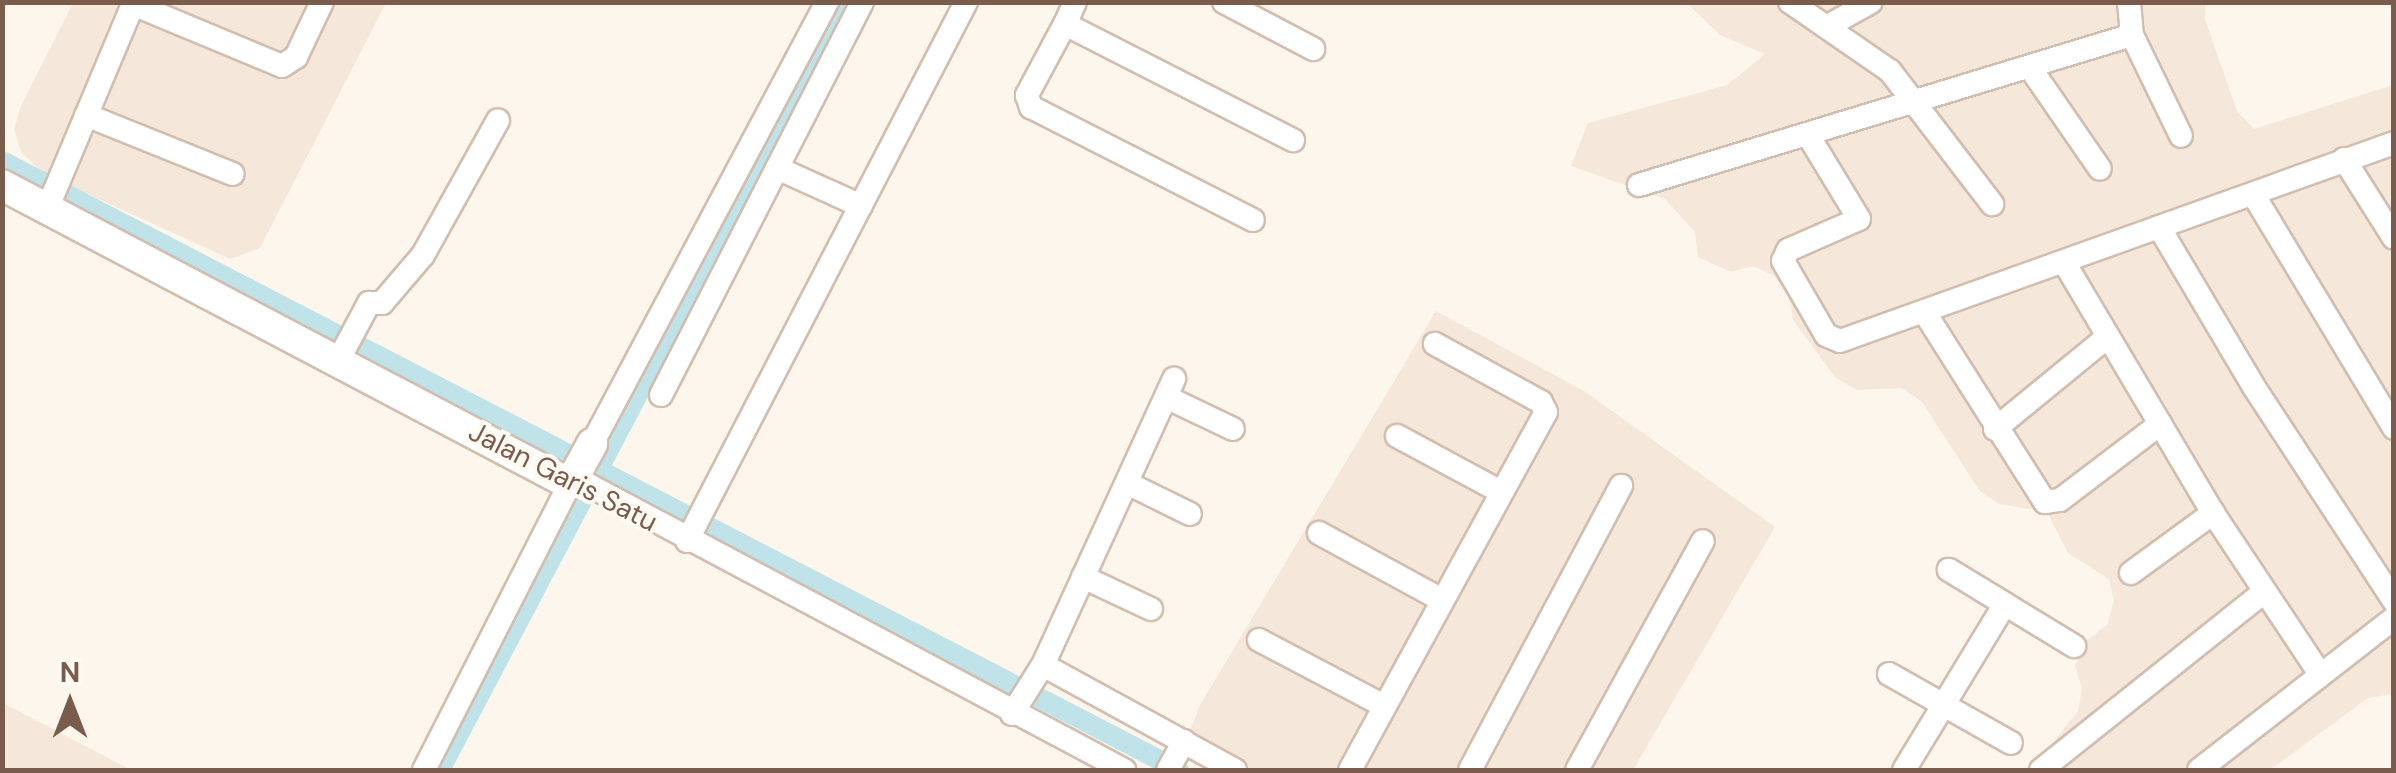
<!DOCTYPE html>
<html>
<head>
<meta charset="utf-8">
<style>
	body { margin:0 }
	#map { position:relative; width:2396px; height:773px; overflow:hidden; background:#fdf6ec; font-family:"DM Sans",sans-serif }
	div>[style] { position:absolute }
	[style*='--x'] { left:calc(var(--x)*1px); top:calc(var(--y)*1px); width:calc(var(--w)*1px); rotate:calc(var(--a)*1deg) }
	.residential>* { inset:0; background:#f5e8da }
	.canal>* { height:20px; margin:-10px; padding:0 10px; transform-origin:10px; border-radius:10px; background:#bfe3e8 }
	.roads { filter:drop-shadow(2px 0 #d1beb0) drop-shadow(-2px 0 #d1beb0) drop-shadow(0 2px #d1beb0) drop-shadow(0 -2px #d1beb0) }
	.minor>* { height:22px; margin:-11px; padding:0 11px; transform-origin:11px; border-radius:11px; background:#fff }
	.tertiary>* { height:30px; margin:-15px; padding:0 15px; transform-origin:15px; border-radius:15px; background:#fff }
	span { translate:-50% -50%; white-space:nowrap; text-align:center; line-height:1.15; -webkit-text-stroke:8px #fffaf3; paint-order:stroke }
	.street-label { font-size:28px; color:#7a5c4d }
	.frame { position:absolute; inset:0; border:5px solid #7a5c4d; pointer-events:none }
	.north { position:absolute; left:20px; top:653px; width:100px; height:100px; -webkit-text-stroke:8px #fffaf3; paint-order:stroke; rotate:0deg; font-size:28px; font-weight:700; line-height:40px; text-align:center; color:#7a5c4d }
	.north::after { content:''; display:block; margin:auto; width:35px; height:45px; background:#7a5c4d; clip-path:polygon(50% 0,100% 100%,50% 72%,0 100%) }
</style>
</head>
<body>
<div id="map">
	<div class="residential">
		<i style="clip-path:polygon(73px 3px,386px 3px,260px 248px,230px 259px,44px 174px,21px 152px,14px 129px,21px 106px)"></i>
		<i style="clip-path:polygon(1687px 3px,2205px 3px,2205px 19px,2237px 111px,2254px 129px,2393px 85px,2393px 694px,2368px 698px,2270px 770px,2031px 770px,2078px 711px,2082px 688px,2075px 666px,2087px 640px,2107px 625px,2114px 601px,2109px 579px,2068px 553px,2047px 512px,1999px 504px,1980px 491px,1922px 402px,1902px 388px,1856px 390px,1835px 377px,1793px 320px,1789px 296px,1774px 276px,1753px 266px,1731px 272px,1698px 257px,1695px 232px,1665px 199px,1571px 166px,1588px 123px,1727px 85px,1765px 54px,1720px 35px)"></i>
		<i style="clip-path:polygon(1436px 311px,1584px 391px,1775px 527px,1633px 770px,1216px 770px,1182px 752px,1200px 705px)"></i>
		<i style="clip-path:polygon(3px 703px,131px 770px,3px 770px)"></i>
	</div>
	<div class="canal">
		<i style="--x:2;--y:161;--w:1325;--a:27.36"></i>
		<i style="--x:440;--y:770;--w:868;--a:-62.2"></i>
	</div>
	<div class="roads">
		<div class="minor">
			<i style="--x:1075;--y:2;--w:24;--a:114"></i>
			<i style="--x:1065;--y:24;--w:256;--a:27"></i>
			<i style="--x:1224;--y:2;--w:101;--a:27.8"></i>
			<i style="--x:1790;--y:2;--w:121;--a:34.6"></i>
			<i style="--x:1890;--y:71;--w:168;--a:52.5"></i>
			<i style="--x:2129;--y:2;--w:33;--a:85"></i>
			<i style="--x:2132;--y:35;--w:112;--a:64.1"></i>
			<i style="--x:133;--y:4;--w:161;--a:22.6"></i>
			<i style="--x:282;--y:66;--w:17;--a:-33"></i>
			<i style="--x:296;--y:57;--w:61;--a:-64.7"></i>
			<i style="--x:1065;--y:24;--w:81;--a:118.2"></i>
			<i style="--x:1027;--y:95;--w:13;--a:72"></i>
			<i style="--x:1031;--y:107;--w:249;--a:27"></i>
			<i style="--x:1828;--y:26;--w:49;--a:-29.2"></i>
			<i style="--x:2031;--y:69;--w:121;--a:55.4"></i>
			<i style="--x:86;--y:115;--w:158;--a:21.9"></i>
			<i style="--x:1808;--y:135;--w:98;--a:58.7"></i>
			<i style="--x:1859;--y:219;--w:77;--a:156.4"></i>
			<i style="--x:1788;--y:250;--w:12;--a:114"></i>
			<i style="--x:1783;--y:261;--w:86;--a:59.8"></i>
			<i style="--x:1826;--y:335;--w:15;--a:23"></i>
			<i style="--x:1840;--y:341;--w:588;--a:-19.67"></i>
			<i style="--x:2344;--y:159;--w:93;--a:57.7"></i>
			<i style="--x:777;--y:168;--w:92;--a:24.3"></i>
			<i style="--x:1639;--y:185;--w:515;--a:-16.92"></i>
			<i style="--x:2253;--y:194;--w:273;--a:58.9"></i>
			<i style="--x:47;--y:209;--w:225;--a:-67.2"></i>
			<i style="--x:2159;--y:227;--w:186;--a:59.3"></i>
			<i style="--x:2254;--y:387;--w:256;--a:56.8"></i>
			<i style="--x:2064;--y:262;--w:292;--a:59.3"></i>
			<i style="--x:2213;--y:513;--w:193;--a:56.4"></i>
			<i style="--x:1925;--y:313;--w:224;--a:57.6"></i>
			<i style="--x:2045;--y:502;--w:15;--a:-8"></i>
			<i style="--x:2060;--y:500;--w:126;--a:-37.2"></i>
			<i style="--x:338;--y:361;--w:66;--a:-61.9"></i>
			<i style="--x:369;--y:303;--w:13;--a:0"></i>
			<i style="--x:382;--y:303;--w:63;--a:-49.5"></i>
			<i style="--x:423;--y:255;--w:154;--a:-60.9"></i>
			<i style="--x:661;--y:395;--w:441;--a:-62.9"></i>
			<i style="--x:1166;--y:397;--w:74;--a:25.5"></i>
			<i style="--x:1995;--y:429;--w:144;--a:-39.3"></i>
			<i style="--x:1397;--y:436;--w:118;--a:28.3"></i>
			<i style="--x:592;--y:444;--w:501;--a:-62"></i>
			<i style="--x:1127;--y:483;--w:70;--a:26.2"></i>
			<i style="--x:1319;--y:533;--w:140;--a:28.6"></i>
			<i style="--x:687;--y:541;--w:607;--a:-62.63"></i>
			<i style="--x:2131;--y:573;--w:102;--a:-36.2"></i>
			<i style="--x:1083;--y:577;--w:75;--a:25.2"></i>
			<i style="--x:2005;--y:604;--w:81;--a:31.3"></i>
			<i style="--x:1259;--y:640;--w:141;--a:27.8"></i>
			<i style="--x:1043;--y:665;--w:219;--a:28.7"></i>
			<i style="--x:1889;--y:674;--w:140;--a:29.5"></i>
			<i style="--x:1012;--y:714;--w:58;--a:-57.7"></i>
			<i style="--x:1043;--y:665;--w:315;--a:-65.4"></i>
			<i style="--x:424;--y:770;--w:321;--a:-63"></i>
			<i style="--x:570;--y:484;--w:15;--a:-4"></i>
			<i style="--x:585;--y:483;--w:611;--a:28.03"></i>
			<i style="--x:1168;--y:770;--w:33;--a:-61"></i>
			<i style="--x:1350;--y:770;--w:408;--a:-61.3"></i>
			<i style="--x:1546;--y:412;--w:11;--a:-117"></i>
			<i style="--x:1541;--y:402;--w:121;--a:-151.3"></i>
			<i style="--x:1470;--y:770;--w:322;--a:-62"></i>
			<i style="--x:1577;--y:770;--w:261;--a:-61.2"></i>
			<i style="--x:1904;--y:770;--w:194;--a:-58.7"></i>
			<i style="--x:2005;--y:604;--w:66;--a:-148.7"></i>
			<i style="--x:2041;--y:770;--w:285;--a:-38.6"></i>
			<i style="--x:2199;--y:770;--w:247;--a:-37.9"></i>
		</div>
		<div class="tertiary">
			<i style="--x:2;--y:185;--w:642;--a:27.76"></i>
			<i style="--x:570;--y:484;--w:46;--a:-61.2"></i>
		</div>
	</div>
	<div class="street-label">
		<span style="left:563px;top:477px;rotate:27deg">Jalan Garis Satu</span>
	</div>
	<div class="frame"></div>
	<div class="north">N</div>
</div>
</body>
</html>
